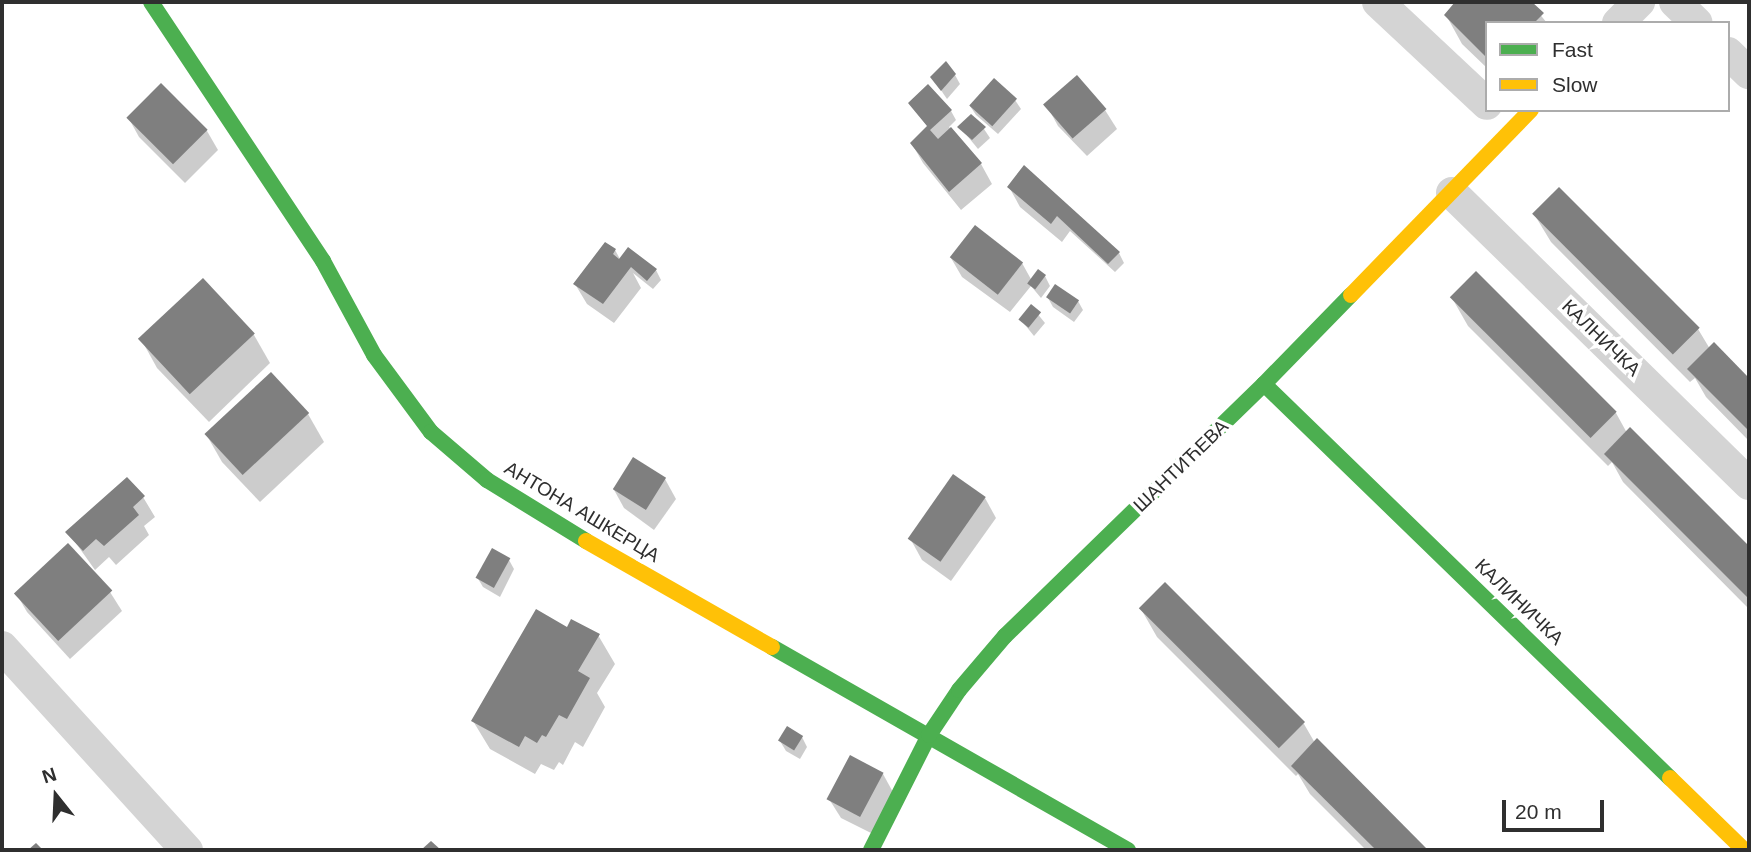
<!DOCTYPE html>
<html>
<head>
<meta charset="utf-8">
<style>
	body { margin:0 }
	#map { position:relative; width:1751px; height:852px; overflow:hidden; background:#fff; font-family:Arial,sans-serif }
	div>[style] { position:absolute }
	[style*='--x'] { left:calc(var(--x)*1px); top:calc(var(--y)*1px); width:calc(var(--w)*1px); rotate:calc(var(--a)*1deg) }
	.shadow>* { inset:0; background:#0003 }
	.building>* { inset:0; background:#7f7f7f; transform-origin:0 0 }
	.street>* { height:32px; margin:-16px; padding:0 16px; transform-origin:16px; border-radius:16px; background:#d4d4d4 }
	.fast>* { height:16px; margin:-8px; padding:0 8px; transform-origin:8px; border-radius:8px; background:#4caf50 }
	.slow>* { height:16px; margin:-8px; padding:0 8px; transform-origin:8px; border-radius:8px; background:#ffc107 }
	span { translate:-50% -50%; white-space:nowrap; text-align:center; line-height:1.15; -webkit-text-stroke:7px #fff; paint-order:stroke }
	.street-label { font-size:19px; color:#2f2f2f }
	.frame { position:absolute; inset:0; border:4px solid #2f2f2f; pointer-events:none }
	.legend { position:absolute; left:1485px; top:21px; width:245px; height:91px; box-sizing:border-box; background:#fff; border:2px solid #acacac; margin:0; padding:9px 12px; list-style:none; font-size:21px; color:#2f2f2f }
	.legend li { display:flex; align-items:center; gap:14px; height:35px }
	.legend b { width:35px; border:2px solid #acacac }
	.north { position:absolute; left:21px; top:761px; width:70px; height:70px; -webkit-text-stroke:5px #fff; paint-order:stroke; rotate:342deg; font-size:19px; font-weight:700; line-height:28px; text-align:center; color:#2f2f2f }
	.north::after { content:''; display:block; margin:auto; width:24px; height:32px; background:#2f2f2f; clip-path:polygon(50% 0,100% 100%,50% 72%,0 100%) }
	.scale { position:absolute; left:1502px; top:800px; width:102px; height:32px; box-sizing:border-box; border:4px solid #2f2f2f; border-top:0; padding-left:9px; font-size:21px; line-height:24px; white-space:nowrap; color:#2f2f2f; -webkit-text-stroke:5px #fff; paint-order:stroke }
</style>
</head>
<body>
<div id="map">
	<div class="shadow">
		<i style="clip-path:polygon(1451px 2px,1530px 2px,1547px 23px,1487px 23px,1487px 68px,1462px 44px,1446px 15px,1455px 7px)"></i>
		<i style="clip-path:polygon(955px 75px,960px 84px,947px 99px,932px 77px)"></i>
		<i style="clip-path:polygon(928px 86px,951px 111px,956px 120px,949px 127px,981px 164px,992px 184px,961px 210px,923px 163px,912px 144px,928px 127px,910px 103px)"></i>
		<i style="clip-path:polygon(1015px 100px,1021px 109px,998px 134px,976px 115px,970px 106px)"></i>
		<i style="clip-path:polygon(1047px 106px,1105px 110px,1117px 129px,1087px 156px,1058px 126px)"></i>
		<i style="clip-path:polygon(128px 117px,207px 131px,218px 150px,185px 183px,139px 137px)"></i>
		<i style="clip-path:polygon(960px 127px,984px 129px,990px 138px,978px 149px)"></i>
		<i style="clip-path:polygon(1024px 167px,1119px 253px,1124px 263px,1115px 272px,1070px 231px,1062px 242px,1020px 207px,1009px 187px)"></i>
		<i style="clip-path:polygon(1534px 214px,1698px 329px,1710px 349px,1714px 345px,1749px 381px,1749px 441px,1706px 397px,1695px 378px,1690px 382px,1551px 242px)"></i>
		<i style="clip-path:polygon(975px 228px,1022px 263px,1032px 281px,1045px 276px,1050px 286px,1041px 298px,1031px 286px,1010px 312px,962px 277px,951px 258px)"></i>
		<i style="clip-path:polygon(615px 250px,620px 259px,656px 270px,661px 280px,653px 289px,633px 273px,641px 288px,614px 323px,587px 304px,575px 284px)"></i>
		<i style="clip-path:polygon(203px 281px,254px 335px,270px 363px,209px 422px,157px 368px,141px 339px)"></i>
		<i style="clip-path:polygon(1048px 298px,1078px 301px,1083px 310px,1074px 322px,1053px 307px)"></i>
		<i style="clip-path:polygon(1452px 298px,1616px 413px,1627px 433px,1630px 430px,1749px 549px,1749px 609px,1623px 482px,1612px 462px,1608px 466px,1468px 326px)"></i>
		<i style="clip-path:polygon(1032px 307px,1045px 323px,1034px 336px,1021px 320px)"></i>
		<i style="clip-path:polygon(308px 414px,324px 442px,260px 502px,222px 462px,206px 434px)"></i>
		<i style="clip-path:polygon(665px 479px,676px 499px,654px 530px,624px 508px,613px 488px)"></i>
		<i style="clip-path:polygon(143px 497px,155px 517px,144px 526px,149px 535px,116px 565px,109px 557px,95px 570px,68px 532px)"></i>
		<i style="clip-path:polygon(985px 498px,996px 518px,951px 581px,922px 560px,911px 540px)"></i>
		<i style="clip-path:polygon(509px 560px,514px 569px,500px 597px,483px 587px,477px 577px)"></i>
		<i style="clip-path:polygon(1165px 584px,1304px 724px,1315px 743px,1317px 741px,1426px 850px,1366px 850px,1310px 794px,1298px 774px,1296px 776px,1157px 637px,1141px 609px)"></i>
		<i style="clip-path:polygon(110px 592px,122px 611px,70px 659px,27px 612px,16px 593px)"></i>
		<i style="clip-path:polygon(567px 629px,598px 635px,615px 664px,597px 693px,605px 707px,583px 747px,575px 742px,563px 765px,559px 762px,554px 770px,541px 764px,535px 774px,490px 749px,473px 721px)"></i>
		<i style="clip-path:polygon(802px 737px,807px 747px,800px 759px,786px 751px,780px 741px)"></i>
		<i style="clip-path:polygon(883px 774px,894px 794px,873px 834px,841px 818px,829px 799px)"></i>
	</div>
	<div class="building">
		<i style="clip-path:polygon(1455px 2px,1532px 2px,1544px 13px,1534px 23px,1487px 23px,1487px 58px,1444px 15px)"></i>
		<i style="clip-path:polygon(946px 61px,956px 74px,941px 91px,930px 77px)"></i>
		<i style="left:1077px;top:75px;width:45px;height:45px;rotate:49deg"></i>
		<i style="left:994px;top:78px;width:31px;height:37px;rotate:42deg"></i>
		<i style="left:161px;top:83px;width:66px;height:49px;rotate:45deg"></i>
		<i style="clip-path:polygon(928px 84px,952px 110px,930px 130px,938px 139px,951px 127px,982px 163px,949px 192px,910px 143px,927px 126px,908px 103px)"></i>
		<i style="clip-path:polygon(971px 114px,986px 127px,972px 140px,957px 127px)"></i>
		<i style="clip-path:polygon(1024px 165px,1120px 252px,1108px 264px,1057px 216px,1051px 224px,1007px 187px)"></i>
		<i style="left:1559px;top:187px;width:199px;height:38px;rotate:45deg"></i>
		<i style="left:975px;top:225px;width:61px;height:41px;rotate:38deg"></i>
		<i style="clip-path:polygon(605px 242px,616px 249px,613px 254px,619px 259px,628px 247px,657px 269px,647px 281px,631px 267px,603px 304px,573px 284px)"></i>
		<i style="left:1038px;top:269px;width:10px;height:18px;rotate:37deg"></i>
		<i style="left:1476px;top:271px;width:199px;height:37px;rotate:45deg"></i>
		<i style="left:203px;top:278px;width:76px;height:89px;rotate:47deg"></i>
		<i style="left:1055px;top:284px;width:29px;height:16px;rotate:34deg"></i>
		<i style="left:1031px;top:304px;width:13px;height:20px;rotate:39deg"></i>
		<i style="clip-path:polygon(1714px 342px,1749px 378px,1749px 431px,1687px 369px)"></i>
		<i style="left:271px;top:372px;width:56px;height:91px;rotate:47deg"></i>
		<i style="clip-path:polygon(1630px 427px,1749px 546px,1749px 599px,1604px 454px)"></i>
		<i style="left:633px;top:457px;width:39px;height:38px;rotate:32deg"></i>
		<i style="left:953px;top:474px;width:40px;height:79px;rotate:35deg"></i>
		<i style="clip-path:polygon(127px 477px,145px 496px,133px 507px,139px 515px,104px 546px,96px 539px,83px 551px,65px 532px)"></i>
		<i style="left:68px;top:543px;width:65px;height:74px;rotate:47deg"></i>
		<i style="left:492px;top:548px;width:21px;height:34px;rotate:29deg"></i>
		<i style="left:1165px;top:582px;width:198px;height:37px;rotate:45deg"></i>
		<i style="clip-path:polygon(536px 609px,567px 627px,571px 619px,600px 634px,578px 671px,590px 678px,567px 719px,559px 715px,546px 737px,542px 735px,537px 743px,525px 736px,519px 747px,471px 721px)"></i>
		<i style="left:787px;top:726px;width:19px;height:17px;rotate:32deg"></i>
		<i style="clip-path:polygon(1317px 738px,1428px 850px,1376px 850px,1291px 766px)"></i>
		<i style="left:850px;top:755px;width:38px;height:50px;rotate:28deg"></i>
		<i style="clip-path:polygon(431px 841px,441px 850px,421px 850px)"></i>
		<i style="clip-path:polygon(36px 843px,43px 850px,28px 850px)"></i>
	</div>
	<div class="street">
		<i style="--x:1378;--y:2;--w:149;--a:43.1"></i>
		<i style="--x:1675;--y:2;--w:30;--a:44"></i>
		<i style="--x:1618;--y:23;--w:30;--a:-45"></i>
		<i style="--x:1728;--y:53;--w:29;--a:44"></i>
		<i style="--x:1452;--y:193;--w:416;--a:44.4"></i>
		<i style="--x:2;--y:647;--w:275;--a:47.7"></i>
	</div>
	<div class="fast">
		<i style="--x:151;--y:2;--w:311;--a:56.4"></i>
		<i style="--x:323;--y:261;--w:107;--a:61.5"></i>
		<i style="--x:374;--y:355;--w:96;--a:53.5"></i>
		<i style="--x:431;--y:432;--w:74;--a:40.6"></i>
		<i style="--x:487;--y:480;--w:116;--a:31.6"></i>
		<i style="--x:1264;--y:384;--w:566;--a:44.14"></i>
		<i style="--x:772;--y:647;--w:410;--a:29.7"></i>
		<i style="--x:871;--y:850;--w:129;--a:-63.2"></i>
		<i style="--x:929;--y:735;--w:54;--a:-56.3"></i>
		<i style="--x:959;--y:690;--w:71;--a:-49.6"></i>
		<i style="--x:1005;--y:636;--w:361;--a:-44.2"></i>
		<i style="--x:1264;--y:384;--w:124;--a:-45.7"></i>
	</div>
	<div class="slow">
		<i style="--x:1351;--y:295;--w:258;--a:-45.8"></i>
		<i style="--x:586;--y:541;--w:214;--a:29.7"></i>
		<i style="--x:1670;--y:778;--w:103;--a:44.2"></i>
	</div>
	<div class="street-label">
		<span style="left:1601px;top:338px;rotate:44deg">КАЛНИЧКА</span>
		<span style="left:1181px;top:466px;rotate:-44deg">ШАНТИЋЕВА</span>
		<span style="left:582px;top:512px;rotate:31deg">АНТОНА АШКЕРЦА</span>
		<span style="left:1519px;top:602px;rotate:44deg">КАЛИНИЧКА</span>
	</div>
	<div class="frame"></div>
	<ul class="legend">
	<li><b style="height:9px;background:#4caf50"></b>Fast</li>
	<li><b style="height:9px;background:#ffc107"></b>Slow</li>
	</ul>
	<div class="north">N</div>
	<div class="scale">20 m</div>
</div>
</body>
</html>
